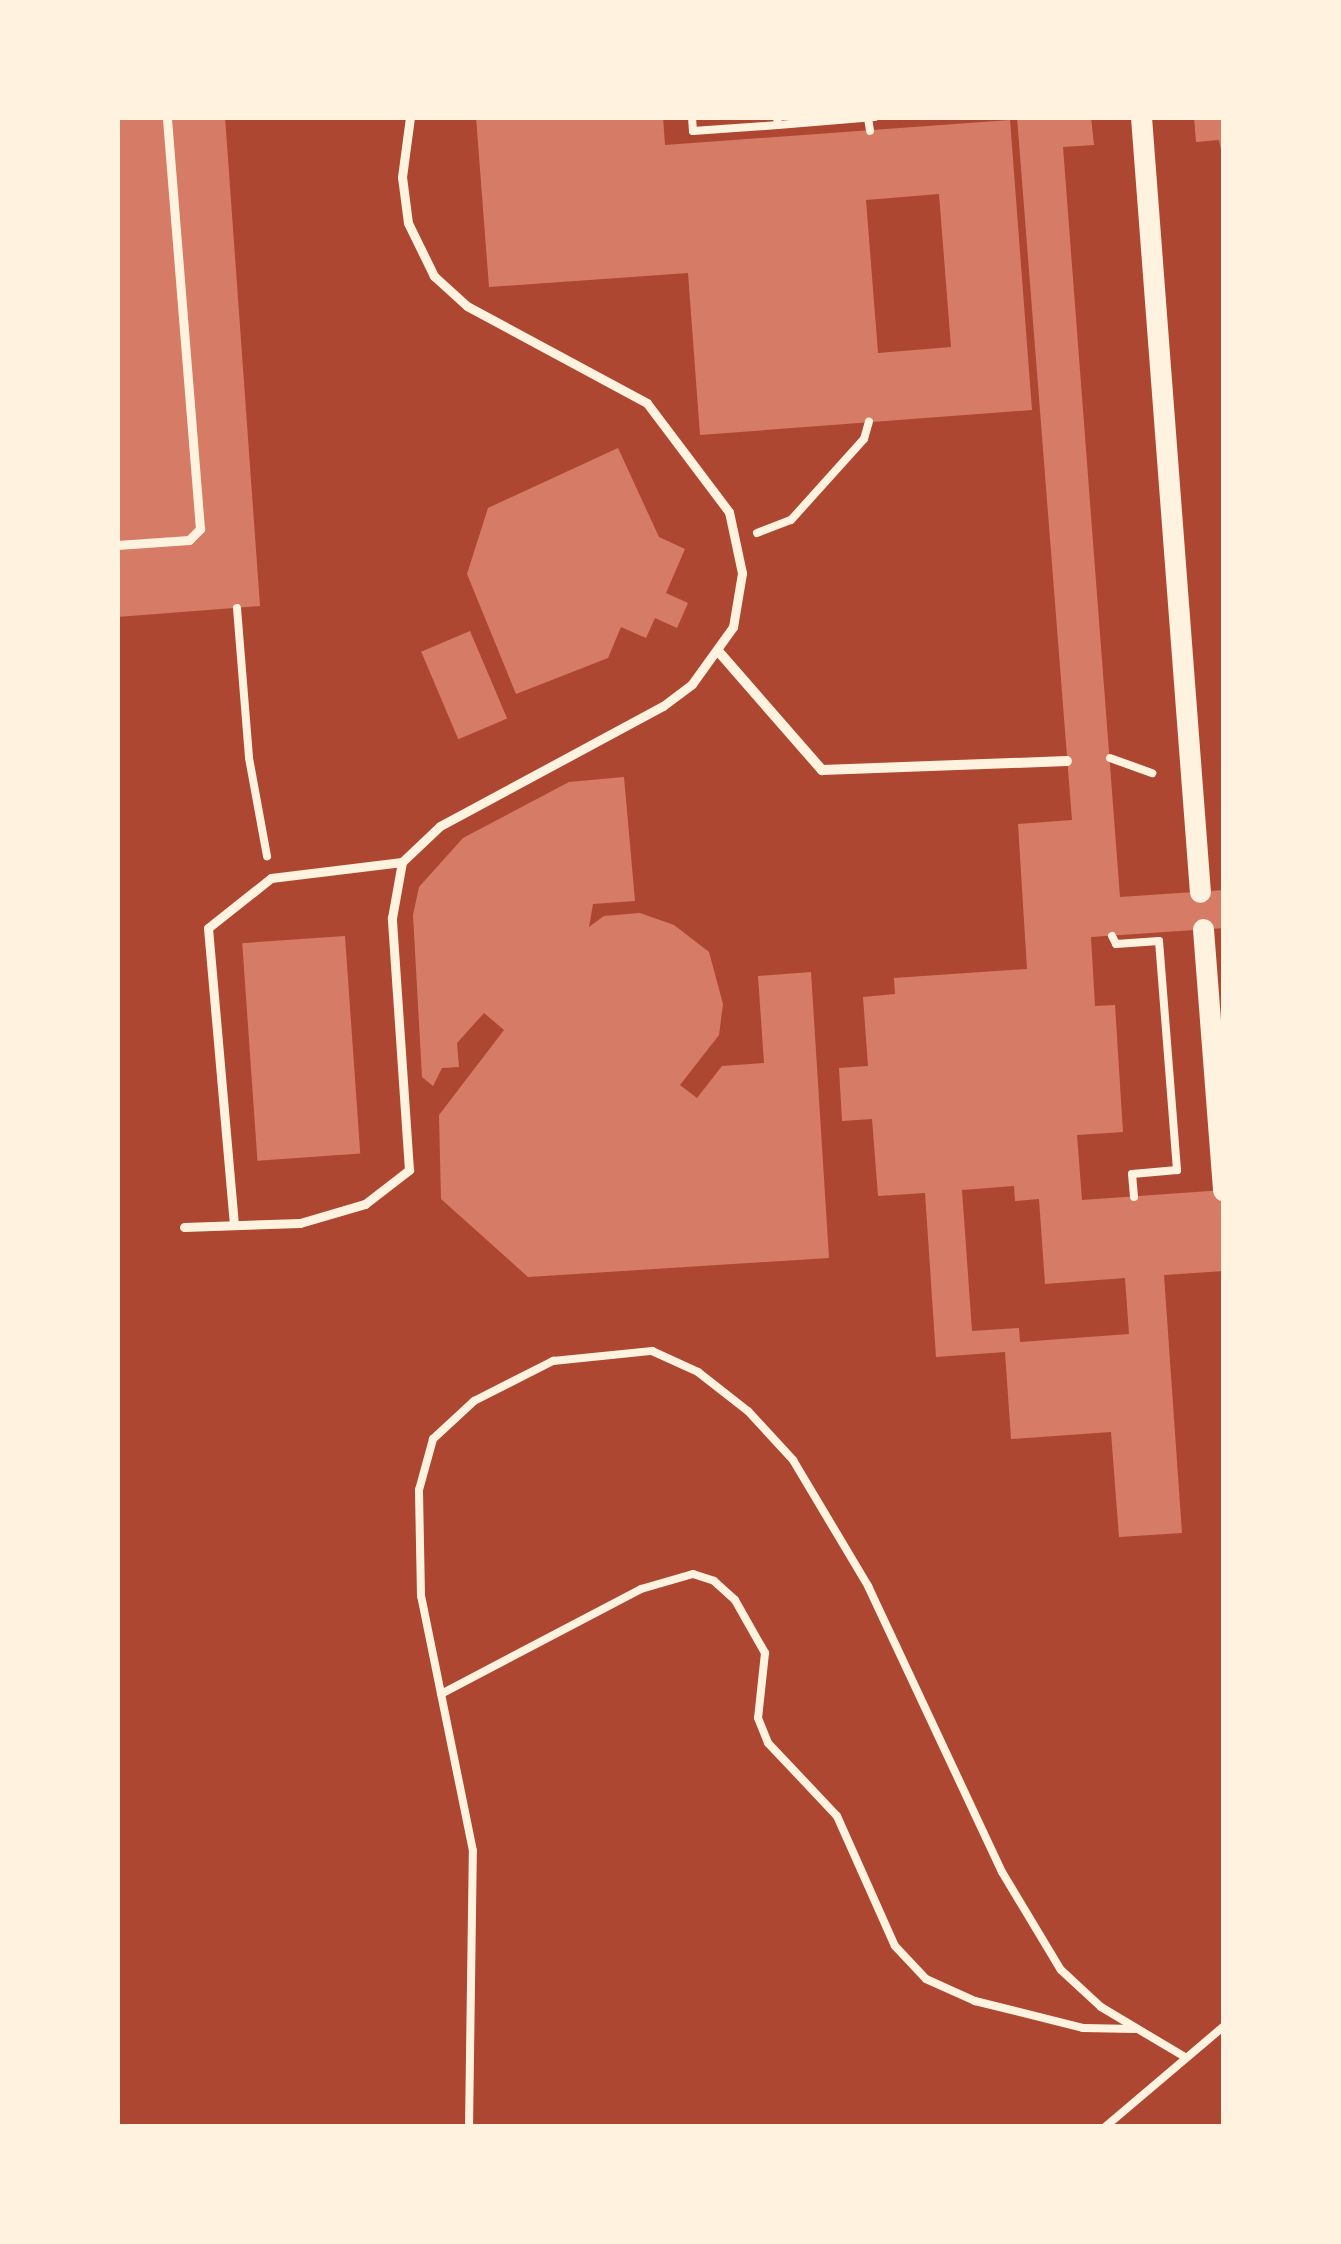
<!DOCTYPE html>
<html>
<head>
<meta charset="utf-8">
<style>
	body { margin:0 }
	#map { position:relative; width:1341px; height:2244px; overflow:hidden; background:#c8553d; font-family:Bitter,serif }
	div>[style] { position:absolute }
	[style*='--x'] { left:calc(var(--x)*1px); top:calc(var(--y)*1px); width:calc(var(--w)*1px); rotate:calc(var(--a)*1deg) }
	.green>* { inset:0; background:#ae4732; transform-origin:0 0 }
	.building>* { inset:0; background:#d67c66; transform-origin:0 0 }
	.path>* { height:8px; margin:-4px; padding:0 4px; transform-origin:4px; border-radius:4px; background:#fff3e0 }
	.service>* { height:9px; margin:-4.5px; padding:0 4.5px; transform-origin:4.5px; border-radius:4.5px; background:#fff3e0 }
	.pedestrian>* { height:10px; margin:-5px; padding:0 5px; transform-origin:5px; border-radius:5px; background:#fff3e0 }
	.tertiary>* { height:21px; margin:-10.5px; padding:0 10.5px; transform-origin:10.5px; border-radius:10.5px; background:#fff3e0 }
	span { translate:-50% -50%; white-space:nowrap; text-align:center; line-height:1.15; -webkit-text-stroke:12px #fff3e0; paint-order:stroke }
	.frame { position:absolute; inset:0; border:120px solid #fff3e0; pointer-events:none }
</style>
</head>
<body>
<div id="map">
	<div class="green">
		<i style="left:117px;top:117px;width:1107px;height:2010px"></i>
	</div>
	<div class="building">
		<i style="clip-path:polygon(117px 117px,225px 117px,260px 606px,117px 617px)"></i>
		<i style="clip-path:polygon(evenodd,476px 117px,663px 117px,665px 145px,1010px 120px,1032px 410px,700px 435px,688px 273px,489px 287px,476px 117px,939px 194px,951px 347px,878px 353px,866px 200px,939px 194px)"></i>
		<i style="clip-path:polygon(evenodd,1017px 117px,1091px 117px,1094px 145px,1063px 147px,1120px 897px,1224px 890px,1224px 928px,1091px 937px,1095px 1006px,1115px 1005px,1123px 1132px,1077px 1135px,1082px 1200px,1224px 1190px,1224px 1271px,1164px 1275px,1182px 1533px,1119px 1537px,1111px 1432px,1011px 1439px,1005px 1352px,936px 1357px,925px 1193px,878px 1196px,872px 1119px,842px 1121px,839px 1068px,868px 1066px,863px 997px,895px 994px,894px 978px,1027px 969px,1018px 824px,1072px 820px,1017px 117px,1014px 1186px,1015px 1201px,1039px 1199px,1045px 1284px,1125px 1278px,1129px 1334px,1020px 1342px,1019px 1328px,972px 1331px,962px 1190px,1014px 1186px)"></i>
		<i style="clip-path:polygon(1194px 117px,1224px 117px,1224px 164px,1219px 140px,1196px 142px)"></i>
		<i style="clip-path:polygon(618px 448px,659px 537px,685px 549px,666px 593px,688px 603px,677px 628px,655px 618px,646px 638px,621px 627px,608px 658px,516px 694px,467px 574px,488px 508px)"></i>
		<i style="left:470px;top:631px;width:95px;height:53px;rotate:67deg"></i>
		<i style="clip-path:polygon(624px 777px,635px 901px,593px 904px,589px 927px,604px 916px,640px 913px,674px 925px,709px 952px,723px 1004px,719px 1035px,680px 1085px,697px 1098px,722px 1066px,764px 1063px,758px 976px,811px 972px,829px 1258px,528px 1277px,441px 1199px,439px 1115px,504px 1030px,484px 1013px,457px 1043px,459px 1067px,442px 1068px,433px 1086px,422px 1077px,413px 915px,419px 887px,463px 838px,569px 782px)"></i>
		<i style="left:345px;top:936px;width:218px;height:103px;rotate:86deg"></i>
	</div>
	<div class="path">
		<i style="--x:692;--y:117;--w:14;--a:86"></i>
		<i style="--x:693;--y:131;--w:85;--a:-4"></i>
		<i style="--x:778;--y:125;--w:8;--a:-97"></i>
		<i style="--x:868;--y:118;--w:13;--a:81"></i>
		<i style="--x:778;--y:125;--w:97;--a:-4.7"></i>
		<i style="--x:757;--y:533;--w:36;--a:-21"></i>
		<i style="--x:791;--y:520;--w:109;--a:-48"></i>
		<i style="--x:864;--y:439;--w:18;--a:-74"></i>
		<i style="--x:237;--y:608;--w:150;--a:85.4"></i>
		<i style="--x:249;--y:758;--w:100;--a:79.6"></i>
		<i style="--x:1110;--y:758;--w:45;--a:19.7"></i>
		<i style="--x:1112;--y:936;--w:9;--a:63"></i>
		<i style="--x:1116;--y:944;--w:43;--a:-4"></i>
		<i style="--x:1159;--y:941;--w:230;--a:85.5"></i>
		<i style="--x:1177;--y:1170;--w:45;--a:174.9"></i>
		<i style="--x:1132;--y:1174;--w:23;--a:85"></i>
		<i style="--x:441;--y:1694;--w:226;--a:-27.7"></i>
		<i style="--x:641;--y:1589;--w:54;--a:-16.1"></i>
		<i style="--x:693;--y:1574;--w:22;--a:18"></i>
		<i style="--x:714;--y:1581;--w:28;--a:42"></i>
		<i style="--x:735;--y:1600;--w:61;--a:60.5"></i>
		<i style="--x:765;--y:1653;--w:65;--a:96.1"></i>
		<i style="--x:758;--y:1718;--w:27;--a:68"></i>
		<i style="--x:768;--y:1743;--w:100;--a:46.6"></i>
		<i style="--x:837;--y:1816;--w:142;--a:66"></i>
		<i style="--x:895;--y:1946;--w:45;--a:46.8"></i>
		<i style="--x:926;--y:1979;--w:54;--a:24.2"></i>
		<i style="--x:975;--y:2001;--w:111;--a:14"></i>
		<i style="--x:1083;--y:2028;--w:52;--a:1.1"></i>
		<i style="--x:469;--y:2127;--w:276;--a:-89.2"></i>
		<i style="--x:473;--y:1851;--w:260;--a:-101.5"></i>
		<i style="--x:421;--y:1596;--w:106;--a:-91.1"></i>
		<i style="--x:419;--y:1490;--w:53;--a:-74.6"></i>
		<i style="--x:433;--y:1439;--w:56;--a:-42.8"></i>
		<i style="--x:474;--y:1401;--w:89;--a:-26.9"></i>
		<i style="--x:553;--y:1361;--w:100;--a:-5.8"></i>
		<i style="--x:652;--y:1351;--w:51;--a:24.5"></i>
		<i style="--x:698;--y:1372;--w:63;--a:38"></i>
		<i style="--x:748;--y:1411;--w:67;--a:47.4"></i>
		<i style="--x:793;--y:1460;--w:147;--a:59.2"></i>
		<i style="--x:868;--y:1586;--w:316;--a:64.9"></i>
		<i style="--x:1002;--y:1872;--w:114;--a:59"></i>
		<i style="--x:1061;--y:1970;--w:54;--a:42.8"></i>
		<i style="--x:1101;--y:2007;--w:98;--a:30.8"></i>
		<i style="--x:1105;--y:2127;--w:156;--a:-40.3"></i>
	</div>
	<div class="service">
		<i style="--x:117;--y:545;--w:72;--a:-4"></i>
		<i style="--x:189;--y:540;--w:16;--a:-45"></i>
		<i style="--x:200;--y:529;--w:413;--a:-94.6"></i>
		<i style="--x:234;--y:1225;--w:298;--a:-95"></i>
		<i style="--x:208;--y:928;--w:80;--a:-38.4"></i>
		<i style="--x:271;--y:878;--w:132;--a:-7"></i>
		<i style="--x:184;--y:1227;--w:116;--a:-2"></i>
		<i style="--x:300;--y:1223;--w:68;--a:-16.3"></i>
		<i style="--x:365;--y:1204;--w:56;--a:-37.7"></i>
		<i style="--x:409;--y:1170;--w:253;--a:-93.9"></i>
		<i style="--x:392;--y:918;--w:57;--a:-79.9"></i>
		<i style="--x:402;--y:862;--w:52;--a:-43.5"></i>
		<i style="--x:440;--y:826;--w:253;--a:-28.3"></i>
		<i style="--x:663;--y:706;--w:36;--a:-37"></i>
		<i style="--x:692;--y:684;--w:70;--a:-54.3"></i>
		<i style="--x:733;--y:627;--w:55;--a:-80.5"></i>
		<i style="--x:742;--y:573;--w:62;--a:-102"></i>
		<i style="--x:729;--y:512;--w:136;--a:-127"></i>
		<i style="--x:647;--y:403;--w:204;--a:-151.7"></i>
		<i style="--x:467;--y:306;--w:45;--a:-137.7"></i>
		<i style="--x:434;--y:276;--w:59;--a:-116.1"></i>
		<i style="--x:408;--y:223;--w:46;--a:-97.4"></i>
		<i style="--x:402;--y:177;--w:61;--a:-82.4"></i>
	</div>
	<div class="pedestrian">
		<i style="--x:719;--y:652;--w:157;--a:48.9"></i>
		<i style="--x:822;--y:770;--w:245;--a:-2.1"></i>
	</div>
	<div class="tertiary">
		<i style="--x:1141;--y:117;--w:777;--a:85.65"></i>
		<i style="--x:1203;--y:929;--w:262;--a:85.6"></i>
	</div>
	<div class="frame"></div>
</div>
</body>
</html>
